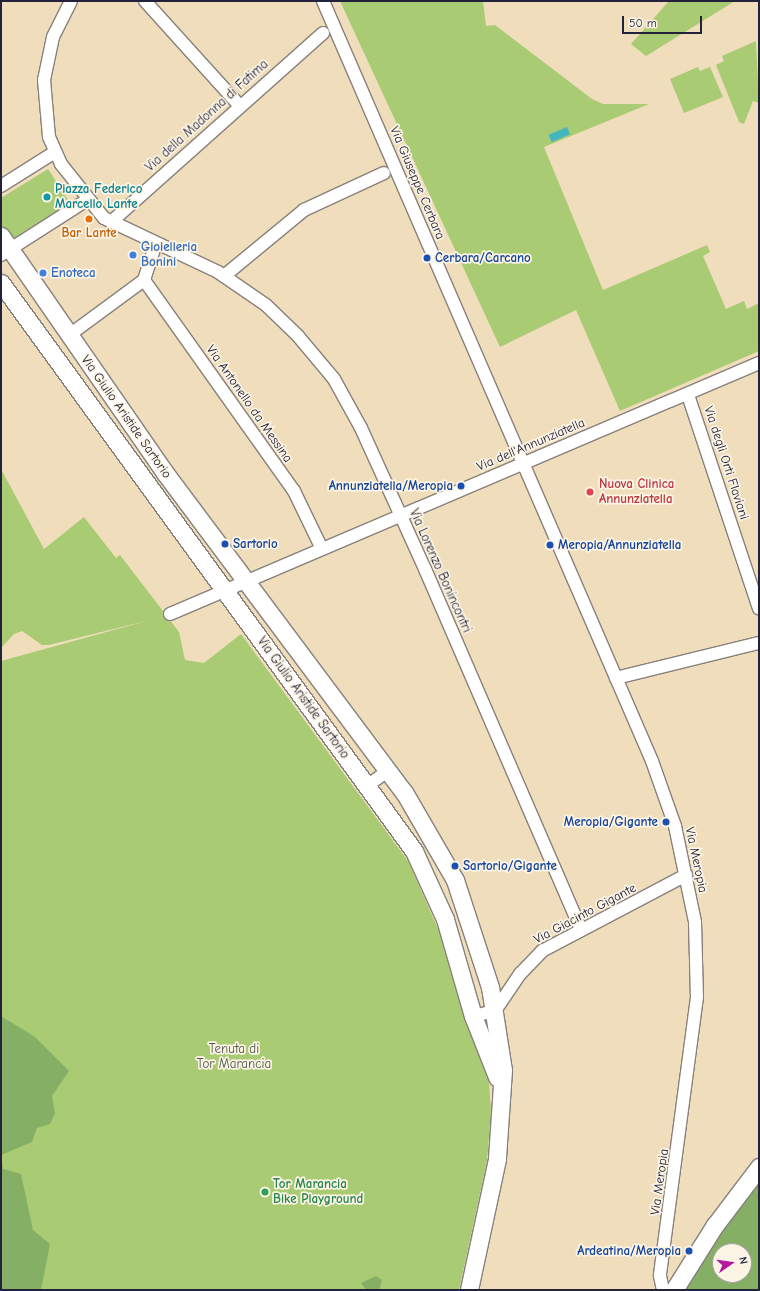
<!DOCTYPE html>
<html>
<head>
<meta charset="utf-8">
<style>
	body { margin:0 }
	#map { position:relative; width:760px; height:1291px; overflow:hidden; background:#efddbb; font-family:"Comic Neue",sans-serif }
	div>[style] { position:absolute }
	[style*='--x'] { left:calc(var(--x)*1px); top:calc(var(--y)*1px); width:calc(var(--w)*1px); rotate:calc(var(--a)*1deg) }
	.green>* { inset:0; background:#a9cb74 }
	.forest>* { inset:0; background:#86af66 }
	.water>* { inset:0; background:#46b6be; transform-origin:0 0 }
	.roads { filter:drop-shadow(1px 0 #88807b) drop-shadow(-1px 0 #88807b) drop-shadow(0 1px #88807b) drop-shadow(0 -1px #88807b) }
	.street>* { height:12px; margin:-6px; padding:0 6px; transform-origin:6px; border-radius:6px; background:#fff }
	.secondary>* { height:17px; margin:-8.5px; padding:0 8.5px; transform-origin:8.5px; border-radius:8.5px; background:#fff }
	.dots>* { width:11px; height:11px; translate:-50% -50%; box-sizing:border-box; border:2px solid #fcf5e5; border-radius:50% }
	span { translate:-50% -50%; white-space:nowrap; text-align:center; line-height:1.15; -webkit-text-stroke:3.5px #fcf5e5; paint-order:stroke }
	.street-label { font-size:13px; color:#22223b }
	.culture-label { font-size:13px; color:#0d838f; font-weight:700 }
	.left { translate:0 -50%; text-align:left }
	.food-label { font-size:13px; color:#c56008; font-weight:700 }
	.shop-label { font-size:13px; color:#366cbe; font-weight:700 }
	.transit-label { font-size:13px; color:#164399; font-weight:700 }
	.right { translate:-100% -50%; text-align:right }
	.health-label { font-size:13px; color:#be3a42; font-weight:700 }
	.park-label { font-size:13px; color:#4a554c }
	.leisure-label { font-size:13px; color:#27864d; font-weight:700 }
	.frame { position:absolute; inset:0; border:2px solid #22223b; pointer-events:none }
	.north { position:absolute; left:712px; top:1243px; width:40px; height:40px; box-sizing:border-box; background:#fcf5e5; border:1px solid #a5a1a1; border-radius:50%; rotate:77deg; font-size:11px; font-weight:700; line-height:16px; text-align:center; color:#22223b }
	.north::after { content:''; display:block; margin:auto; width:14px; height:18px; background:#b5179e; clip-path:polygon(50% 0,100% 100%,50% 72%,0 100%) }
	.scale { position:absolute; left:622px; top:16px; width:80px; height:18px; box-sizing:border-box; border:2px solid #22223b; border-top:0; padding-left:5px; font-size:12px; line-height:14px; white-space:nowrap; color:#22223b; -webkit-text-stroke:3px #fcf5e5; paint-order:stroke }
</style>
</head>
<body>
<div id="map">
	<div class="green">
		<i style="clip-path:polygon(340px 1px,483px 1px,486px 26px,495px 25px,592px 99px,603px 104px,649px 104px,544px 147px,603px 290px,707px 245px,710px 252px,703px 256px,726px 309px,744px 301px,747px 309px,759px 303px,759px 351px,620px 411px,576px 310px,500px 347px)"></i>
		<i style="clip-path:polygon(669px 1px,735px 1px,646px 56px,631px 44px)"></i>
		<i style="clip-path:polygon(756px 41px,759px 103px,753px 101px,744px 124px,739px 122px,716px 65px,724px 61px,722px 56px)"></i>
		<i style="clip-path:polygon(698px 67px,700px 71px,710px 67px,723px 97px,684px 113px,670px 79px)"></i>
		<i style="clip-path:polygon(48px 169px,70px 203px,11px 240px,1px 224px,1px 198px)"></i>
		<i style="clip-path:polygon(1px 469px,44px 549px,84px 517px,116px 558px,120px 555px,179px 632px,185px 660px,204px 663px,241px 634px,408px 861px,442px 938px,463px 1013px,482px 1052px,489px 1083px,491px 1112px,487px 1161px,459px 1290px,1px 1290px,1px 661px,150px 620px,49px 645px,42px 645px,22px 631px,14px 634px,1px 648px)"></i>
	</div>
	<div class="forest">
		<i style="clip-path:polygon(1px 1016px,35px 1037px,69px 1071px,52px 1096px,55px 1113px,50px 1124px,37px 1128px,32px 1142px,1px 1155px,3px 1169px,21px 1174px,33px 1230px,50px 1244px,41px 1290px,1px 1290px)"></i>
		<i style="clip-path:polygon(evenodd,759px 1182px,759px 1290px,684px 1290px,736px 1211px,759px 1182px,720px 1251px,744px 1251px,744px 1275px,720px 1275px,720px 1251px)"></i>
		<i style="clip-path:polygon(376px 1276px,382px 1280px,379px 1290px,366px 1290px,361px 1283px)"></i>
	</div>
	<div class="water">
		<i style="left:567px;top:127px;width:8px;height:20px;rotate:67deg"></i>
	</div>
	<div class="roads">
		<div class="street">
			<i style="--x:71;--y:1;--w:40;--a:116.6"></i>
			<i style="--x:53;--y:37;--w:44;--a:101.8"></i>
			<i style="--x:44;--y:80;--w:57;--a:85"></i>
			<i style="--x:49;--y:137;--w:30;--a:66"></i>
			<i style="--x:61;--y:164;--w:69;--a:51.5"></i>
			<i style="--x:104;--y:218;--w:126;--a:25.3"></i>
			<i style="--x:218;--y:272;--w:58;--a:34.5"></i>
			<i style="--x:266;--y:305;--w:45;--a:44.1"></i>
			<i style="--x:298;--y:336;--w:56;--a:50.1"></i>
			<i style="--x:334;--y:379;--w:56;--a:61.1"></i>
			<i style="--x:361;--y:428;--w:155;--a:65.6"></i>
			<i style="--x:425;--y:569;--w:393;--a:66.6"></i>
			<i style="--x:145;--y:1;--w:140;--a:47.9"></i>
			<i style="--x:323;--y:1;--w:828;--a:66.59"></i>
			<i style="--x:652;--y:761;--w:69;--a:70.5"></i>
			<i style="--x:675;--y:826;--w:98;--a:78.2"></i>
			<i style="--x:695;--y:922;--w:75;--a:88.5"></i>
			<i style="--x:697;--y:997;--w:281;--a:97.6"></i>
			<i style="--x:660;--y:1276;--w:14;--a:78"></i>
			<i style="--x:1;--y:186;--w:64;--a:-32.2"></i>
			<i style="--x:111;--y:222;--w:284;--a:-41.7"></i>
			<i style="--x:1;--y:255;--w:102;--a:-32.6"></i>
			<i style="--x:224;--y:276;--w:104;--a:-39.5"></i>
			<i style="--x:304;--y:210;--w:88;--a:-24.8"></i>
			<i style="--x:144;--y:280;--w:259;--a:54.6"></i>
			<i style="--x:294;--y:491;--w:64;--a:64.2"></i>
			<i style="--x:68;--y:336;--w:94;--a:-36.4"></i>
			<i style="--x:144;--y:280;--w:38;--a:-72"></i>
			<i style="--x:688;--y:395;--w:225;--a:71.6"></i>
			<i style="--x:170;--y:614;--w:640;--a:-23.08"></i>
			<i style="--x:616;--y:678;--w:147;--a:-13.8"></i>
			<i style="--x:367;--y:786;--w:26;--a:-36"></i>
			<i style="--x:473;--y:1016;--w:23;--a:-13"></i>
			<i style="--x:495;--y:1011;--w:45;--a:-56"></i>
			<i style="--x:520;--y:974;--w:32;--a:-46"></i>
			<i style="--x:542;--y:951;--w:163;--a:-27.8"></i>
		</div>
		<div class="secondary">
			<i style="--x:1;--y:236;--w:288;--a:55.3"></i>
			<i style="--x:165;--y:473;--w:399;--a:53.2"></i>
			<i style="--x:404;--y:792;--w:102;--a:59.9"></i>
			<i style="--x:455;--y:880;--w:113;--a:71.9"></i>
			<i style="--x:490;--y:987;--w:84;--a:81.1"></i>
			<i style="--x:503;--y:1070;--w:89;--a:93.9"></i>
			<i style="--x:497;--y:1159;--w:134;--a:102.1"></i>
			<i style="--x:1;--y:283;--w:702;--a:53.98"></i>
			<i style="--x:414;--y:851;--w:75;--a:65.5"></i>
			<i style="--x:445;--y:919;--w:101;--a:73.9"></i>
			<i style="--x:473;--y:1016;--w:66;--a:68.5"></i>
			<i style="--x:674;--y:1290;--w:77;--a:-57.8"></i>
			<i style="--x:715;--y:1225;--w:73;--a:-52.8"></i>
		</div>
	</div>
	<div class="dots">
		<i style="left:47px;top:197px;background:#0f9aa8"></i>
		<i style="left:89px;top:219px;background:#e8710a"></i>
		<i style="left:133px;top:255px;background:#3f7fe0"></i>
		<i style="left:427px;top:258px;background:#1a4fb4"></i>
		<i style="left:43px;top:273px;background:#3f7fe0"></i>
		<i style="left:461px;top:486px;background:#1a4fb4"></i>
		<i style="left:590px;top:492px;background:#e0444e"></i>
		<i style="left:225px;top:544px;background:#1a4fb4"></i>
		<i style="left:550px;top:545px;background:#1a4fb4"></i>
		<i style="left:666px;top:822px;background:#1a4fb4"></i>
		<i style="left:455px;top:866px;background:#1a4fb4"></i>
		<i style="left:265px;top:1192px;background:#2e9e5b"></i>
		<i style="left:689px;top:1251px;background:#1a4fb4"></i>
	</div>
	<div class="street-label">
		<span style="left:207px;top:116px;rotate:-42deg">Via della Madonna di Fatima</span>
		<span style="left:417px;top:183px;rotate:67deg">Via Giuseppe Cerbara</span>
		<span style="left:249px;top:404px;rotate:55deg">Via Antonello da Messina</span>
		<span style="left:126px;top:417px;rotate:55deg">Via Giulio Aristide Sartorio</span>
		<span style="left:531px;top:445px;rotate:-23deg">Via dell'Annunziatella</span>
		<span style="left:726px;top:463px;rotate:72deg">Via degli Orti Flaviani</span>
		<span style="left:440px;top:571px;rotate:66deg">Via Lorenzo Bonincontri</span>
		<span style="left:303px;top:698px;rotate:54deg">Via Giulio Aristide Sartorio</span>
		<span style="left:696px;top:860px;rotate:78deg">Via Meropia</span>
		<span style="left:585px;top:914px;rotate:-28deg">Via Giacinto Gigante</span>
		<span style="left:660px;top:1182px;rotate:-82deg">Via Meropia</span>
	</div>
	<div class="culture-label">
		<span class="left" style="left:55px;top:197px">Piazza Federico<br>Marcello Lante</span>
	</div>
	<div class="food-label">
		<span style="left:89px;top:233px">Bar Lante</span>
	</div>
	<div class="shop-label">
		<span class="left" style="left:141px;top:255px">Gioielleria<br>Bonini</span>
		<span class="left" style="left:51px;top:273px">Enoteca</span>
	</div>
	<div class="transit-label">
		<span class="left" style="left:435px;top:258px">Cerbara/Carcano</span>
		<span class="right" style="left:453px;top:486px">Annunziatella/Meropia</span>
		<span class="left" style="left:233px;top:544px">Sartorio</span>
		<span class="left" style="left:558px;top:545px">Meropia/Annunziatella</span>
		<span class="right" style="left:658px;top:822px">Meropia/Gigante</span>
		<span class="left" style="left:463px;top:866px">Sartorio/Gigante</span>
		<span class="right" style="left:681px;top:1251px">Ardeatina/Meropia</span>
	</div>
	<div class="health-label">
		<span class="left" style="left:599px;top:492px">Nuova Clinica<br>Annunziatella</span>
	</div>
	<div class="park-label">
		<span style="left:234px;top:1057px">Tenuta di<br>Tor Marancia</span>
	</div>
	<div class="leisure-label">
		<span class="left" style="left:273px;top:1192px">Tor Marancia<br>Bike Playground</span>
	</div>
	<div class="frame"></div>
	<div class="north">N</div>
	<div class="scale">50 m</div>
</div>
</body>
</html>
